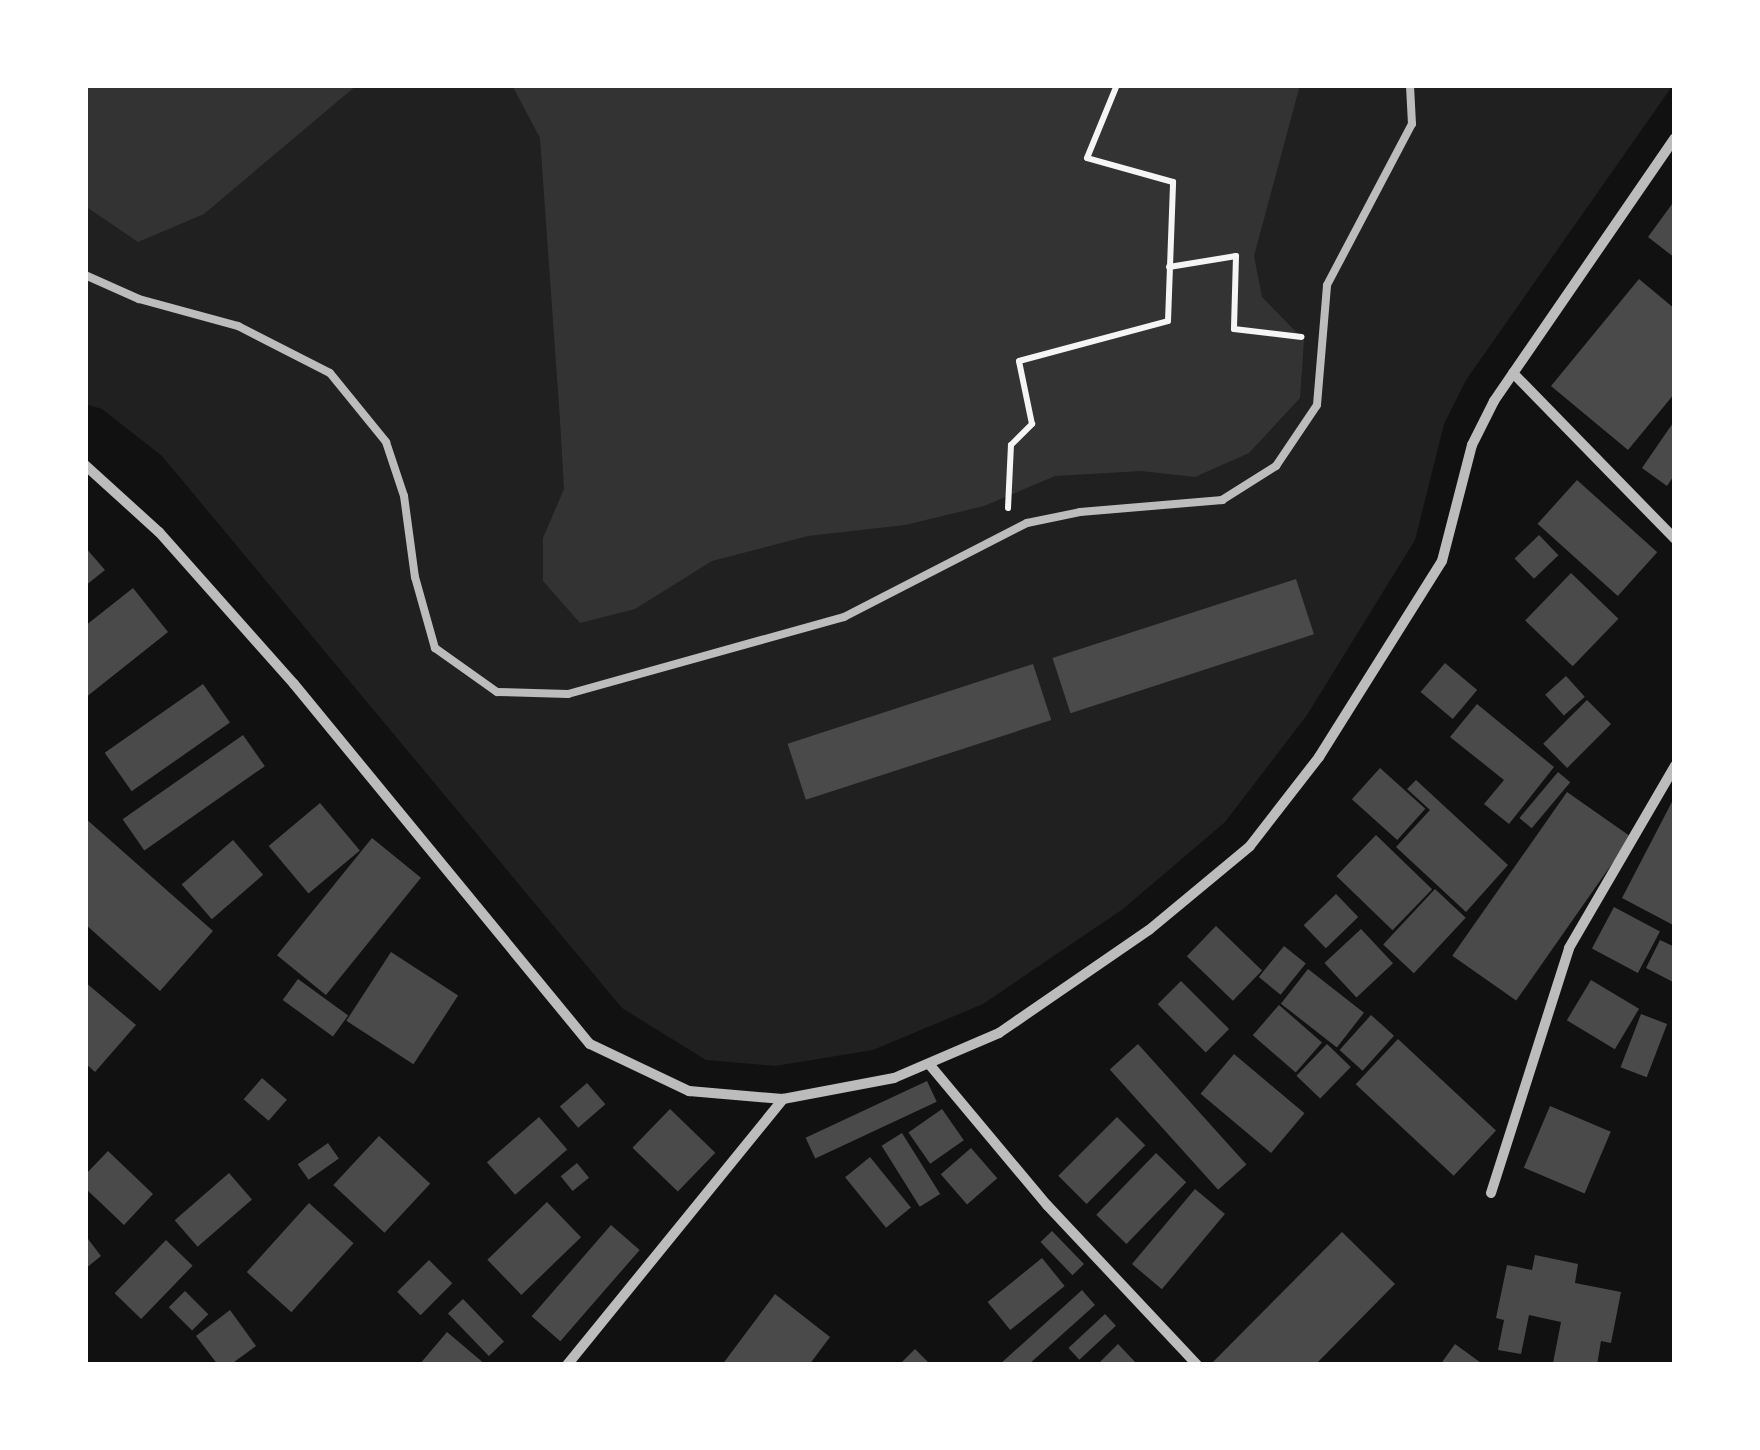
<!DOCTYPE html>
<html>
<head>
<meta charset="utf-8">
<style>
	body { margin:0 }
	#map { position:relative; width:1760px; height:1450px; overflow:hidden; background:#111; font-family:Cabin,sans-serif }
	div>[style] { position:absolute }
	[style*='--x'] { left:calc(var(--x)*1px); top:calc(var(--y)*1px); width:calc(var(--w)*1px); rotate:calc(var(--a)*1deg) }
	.green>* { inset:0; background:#202020 }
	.water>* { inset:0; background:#333 }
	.building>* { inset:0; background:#4a4a4a; transform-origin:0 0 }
	.path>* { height:6px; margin:-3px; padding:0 3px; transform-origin:3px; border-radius:3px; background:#f5f5f5 }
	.service>* { height:8px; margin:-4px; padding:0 4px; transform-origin:4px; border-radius:4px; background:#bcbcbc }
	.minor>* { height:10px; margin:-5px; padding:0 5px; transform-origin:5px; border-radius:5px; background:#bcbcbc }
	span { translate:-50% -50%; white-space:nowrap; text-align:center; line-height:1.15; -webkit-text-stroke:9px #fff; paint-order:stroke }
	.frame { position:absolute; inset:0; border:88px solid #fff; pointer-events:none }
</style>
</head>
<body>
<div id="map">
	<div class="green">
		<i style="clip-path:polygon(85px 85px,1673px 85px,1466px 380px,1444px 424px,1415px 540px,1307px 715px,1225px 822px,1123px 909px,983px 1004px,873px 1050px,775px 1066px,706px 1060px,622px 1008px,162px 456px,102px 409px,85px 404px)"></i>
	</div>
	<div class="water">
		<i style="clip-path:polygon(85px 85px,357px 85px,204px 214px,138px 242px,85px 206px)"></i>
		<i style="clip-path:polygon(512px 85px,1300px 85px,1254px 256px,1262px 297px,1304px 340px,1300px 398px,1249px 453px,1195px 477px,1141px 471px,1055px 476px,984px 506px,905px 525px,808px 536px,712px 561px,635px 609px,580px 623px,543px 581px,543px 538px,564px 489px,560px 420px,540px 138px)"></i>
	</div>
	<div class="building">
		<i style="clip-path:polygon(1675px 200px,1675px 258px,1648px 237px)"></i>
		<i style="clip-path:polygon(1639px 279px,1675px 309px,1675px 393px,1628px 450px,1551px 386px)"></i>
		<i style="clip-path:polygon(1675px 420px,1675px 474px,1667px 486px,1642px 468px)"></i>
		<i style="left:1577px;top:480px;width:108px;height:59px;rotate:42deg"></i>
		<i style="left:1539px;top:535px;width:28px;height:34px;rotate:46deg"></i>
		<i style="clip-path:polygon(85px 547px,105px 570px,85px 586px)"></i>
		<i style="left:1571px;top:573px;width:66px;height:66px;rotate:44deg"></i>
		<i style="left:1296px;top:579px;width:58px;height:256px;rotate:72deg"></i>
		<i style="clip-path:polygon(133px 588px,168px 632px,85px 698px,85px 626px)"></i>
		<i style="left:1445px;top:663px;width:42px;height:38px;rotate:40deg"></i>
		<i style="left:1033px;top:664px;width:59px;height:258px;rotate:72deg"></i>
		<i style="left:1566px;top:676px;width:28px;height:28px;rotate:48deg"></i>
		<i style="left:203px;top:684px;width:47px;height:120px;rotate:55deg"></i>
		<i style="left:1587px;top:700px;width:34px;height:62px;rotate:45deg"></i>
		<i style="clip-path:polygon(1477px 704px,1554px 767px,1509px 824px,1484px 804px,1504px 780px,1450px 737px)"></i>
		<i style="left:243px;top:735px;width:38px;height:147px;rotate:55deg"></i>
		<i style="left:1380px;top:768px;width:61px;height:42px;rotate:42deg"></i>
		<i style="left:1558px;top:772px;width:16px;height:60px;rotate:40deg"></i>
		<i style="clip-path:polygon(1416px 780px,1508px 865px,1466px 912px,1396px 847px,1430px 810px,1407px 789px)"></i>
		<i style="left:1567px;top:792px;width:78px;height:200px;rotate:35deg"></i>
		<i style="clip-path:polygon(1675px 796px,1675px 926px,1622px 898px)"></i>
		<i style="left:320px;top:803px;width:62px;height:67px;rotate:50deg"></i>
		<i style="clip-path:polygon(85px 818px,213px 931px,160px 991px,85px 924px)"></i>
		<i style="left:1376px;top:835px;width:78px;height:57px;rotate:44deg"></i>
		<i style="left:372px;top:838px;width:63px;height:151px;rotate:39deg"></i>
		<i style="left:233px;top:840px;width:46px;height:68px;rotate:49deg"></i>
		<i style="left:1435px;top:889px;width:42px;height:76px;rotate:43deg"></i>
		<i style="left:1336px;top:894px;width:32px;height:45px;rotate:46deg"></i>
		<i style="left:1614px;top:907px;width:52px;height:47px;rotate:28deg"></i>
		<i style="left:1216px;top:926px;width:64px;height:42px;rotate:44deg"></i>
		<i style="left:1361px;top:929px;width:47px;height:50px;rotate:47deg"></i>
		<i style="clip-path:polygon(1660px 940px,1675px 947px,1675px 983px,1646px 968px)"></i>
		<i style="left:1284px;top:946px;width:28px;height:40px;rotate:39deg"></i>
		<i style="left:391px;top:952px;width:80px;height:82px;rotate:33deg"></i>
		<i style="left:1308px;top:969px;width:71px;height:44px;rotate:38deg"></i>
		<i style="left:298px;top:979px;width:62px;height:26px;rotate:36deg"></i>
		<i style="left:1591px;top:980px;width:56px;height:47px;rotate:31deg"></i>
		<i style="left:1181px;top:981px;width:68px;height:33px;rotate:45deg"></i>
		<i style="clip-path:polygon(85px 982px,136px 1025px,95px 1072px,85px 1063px)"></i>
		<i style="left:1279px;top:1005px;width:57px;height:40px;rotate:41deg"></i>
		<i style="left:1641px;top:1014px;width:28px;height:57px;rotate:21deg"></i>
		<i style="left:1371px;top:1015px;width:31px;height:47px;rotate:42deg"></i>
		<i style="left:1398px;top:1039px;width:134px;height:62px;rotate:43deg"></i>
		<i style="left:1138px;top:1044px;width:162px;height:38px;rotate:48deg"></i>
		<i style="left:1327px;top:1044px;width:33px;height:44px;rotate:44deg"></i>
		<i style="left:1234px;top:1054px;width:92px;height:52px;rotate:40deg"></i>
		<i style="left:262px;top:1078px;width:33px;height:28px;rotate:41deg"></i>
		<i style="left:927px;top:1081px;width:23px;height:134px;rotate:65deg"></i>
		<i style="left:587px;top:1083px;width:28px;height:36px;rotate:49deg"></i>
		<i style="left:1550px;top:1106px;width:66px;height:67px;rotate:23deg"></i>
		<i style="left:670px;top:1109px;width:63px;height:54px;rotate:44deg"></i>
		<i style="left:942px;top:1109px;width:38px;height:41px;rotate:55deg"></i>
		<i style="left:539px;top:1117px;width:43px;height:69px;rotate:49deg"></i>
		<i style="left:1117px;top:1117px;width:40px;height:83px;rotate:45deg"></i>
		<i style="left:902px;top:1133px;width:72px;height:24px;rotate:58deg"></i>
		<i style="left:379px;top:1136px;width:70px;height:67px;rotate:43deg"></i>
		<i style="left:328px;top:1143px;width:19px;height:37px;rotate:55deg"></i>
		<i style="left:971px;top:1148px;width:40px;height:40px;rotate:49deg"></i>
		<i style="clip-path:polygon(108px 1151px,153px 1194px,124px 1225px,85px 1188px,85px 1175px)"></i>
		<i style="left:1156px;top:1153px;width:42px;height:86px;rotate:44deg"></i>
		<i style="left:870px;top:1157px;width:65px;height:32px;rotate:51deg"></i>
		<i style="left:577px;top:1163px;width:19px;height:21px;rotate:51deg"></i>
		<i style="left:229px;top:1173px;width:35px;height:72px;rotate:49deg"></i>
		<i style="left:1195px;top:1189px;width:39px;height:98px;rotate:40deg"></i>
		<i style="left:547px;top:1202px;width:49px;height:83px;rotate:46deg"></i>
		<i style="left:309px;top:1203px;width:60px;height:93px;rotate:42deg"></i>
		<i style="left:611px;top:1225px;width:38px;height:121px;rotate:41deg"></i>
		<i style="left:1052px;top:1231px;width:46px;height:16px;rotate:46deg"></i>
		<i style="clip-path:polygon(1342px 1232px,1395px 1284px,1315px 1365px,1210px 1365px)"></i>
		<i style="clip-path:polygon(85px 1235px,101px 1256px,85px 1269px)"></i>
		<i style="left:166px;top:1240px;width:37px;height:74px;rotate:44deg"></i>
		<i style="clip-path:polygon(1535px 1255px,1578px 1264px,1575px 1283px,1621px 1292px,1611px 1343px,1601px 1341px,1597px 1365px,1553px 1363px,1561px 1322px,1529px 1315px,1521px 1354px,1498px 1350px,1504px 1320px,1496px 1318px,1507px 1265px,1532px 1270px)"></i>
		<i style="left:1042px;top:1258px;width:36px;height:70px;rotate:51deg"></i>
		<i style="left:429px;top:1260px;width:33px;height:45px;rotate:45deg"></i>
		<i style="clip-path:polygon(1082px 1290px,1095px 1305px,1028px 1365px,999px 1365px)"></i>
		<i style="left:185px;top:1291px;width:33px;height:23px;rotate:45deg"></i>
		<i style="clip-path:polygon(775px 1294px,830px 1337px,809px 1365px,722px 1365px)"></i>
		<i style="left:463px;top:1299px;width:59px;height:21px;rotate:46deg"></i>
		<i style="clip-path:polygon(230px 1310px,256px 1346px,230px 1365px,218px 1365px,196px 1336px)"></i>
		<i style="left:1105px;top:1314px;width:16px;height:50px;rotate:47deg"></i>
		<i style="clip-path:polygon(447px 1332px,486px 1365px,419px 1365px)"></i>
		<i style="clip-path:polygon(1118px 1344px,1138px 1365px,1097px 1365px)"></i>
		<i style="clip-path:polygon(1455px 1344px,1484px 1365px,1440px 1365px)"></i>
		<i style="clip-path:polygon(915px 1349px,931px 1365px,899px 1365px)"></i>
	</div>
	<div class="path">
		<i style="--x:1169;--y:267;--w:68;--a:-9.3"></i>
		<i style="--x:1236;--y:256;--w:73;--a:91.6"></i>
		<i style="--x:1234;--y:329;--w:68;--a:6.7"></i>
		<i style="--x:1008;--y:508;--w:63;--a:-87.3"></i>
		<i style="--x:1011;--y:445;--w:30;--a:-45"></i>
		<i style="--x:1032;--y:424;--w:64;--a:-101.7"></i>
		<i style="--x:1019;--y:361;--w:154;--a:-15"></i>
		<i style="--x:1168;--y:321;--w:139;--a:-87.9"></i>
		<i style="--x:1173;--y:182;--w:89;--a:-164.4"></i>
		<i style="--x:1087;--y:158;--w:79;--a:-67.7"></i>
	</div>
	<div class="service">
		<i style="--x:85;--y:275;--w:59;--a:24"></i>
		<i style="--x:139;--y:299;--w:103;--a:15.3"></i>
		<i style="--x:238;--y:326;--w:103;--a:27.1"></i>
		<i style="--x:330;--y:373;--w:89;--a:50.9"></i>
		<i style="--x:386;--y:442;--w:57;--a:71.6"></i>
		<i style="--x:404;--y:496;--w:82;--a:82.3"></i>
		<i style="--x:415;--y:577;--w:74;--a:74.3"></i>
		<i style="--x:435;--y:648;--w:76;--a:35.4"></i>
		<i style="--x:497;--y:692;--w:71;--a:1.6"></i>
		<i style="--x:568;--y:694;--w:287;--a:-15.6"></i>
		<i style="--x:844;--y:617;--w:206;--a:-27.2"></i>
		<i style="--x:1027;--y:523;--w:54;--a:-11.7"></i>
		<i style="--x:1080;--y:512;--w:143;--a:-4.8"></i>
		<i style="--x:1222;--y:500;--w:64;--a:-32.2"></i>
		<i style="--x:1276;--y:466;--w:73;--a:-56.1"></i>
		<i style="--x:1317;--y:405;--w:120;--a:-85.2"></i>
		<i style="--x:1327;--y:285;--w:182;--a:-62.2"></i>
		<i style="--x:1412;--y:124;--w:39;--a:-93"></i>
	</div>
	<div class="minor">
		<i style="--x:1513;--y:373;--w:232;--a:45.7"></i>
		<i style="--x:85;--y:465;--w:100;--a:42.2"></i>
		<i style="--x:159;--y:532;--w:203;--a:48.4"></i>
		<i style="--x:294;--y:684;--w:466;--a:50.6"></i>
		<i style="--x:590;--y:1044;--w:110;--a:25.4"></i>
		<i style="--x:689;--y:1091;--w:94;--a:4.9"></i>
		<i style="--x:783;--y:1099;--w:113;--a:-10.7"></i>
		<i style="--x:894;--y:1078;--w:114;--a:-23.2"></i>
		<i style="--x:999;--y:1033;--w:182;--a:-34.5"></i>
		<i style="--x:1149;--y:930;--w:131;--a:-39.7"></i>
		<i style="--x:1250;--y:846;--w:113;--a:-52.2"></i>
		<i style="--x:1319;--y:757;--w:231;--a:-57.9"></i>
		<i style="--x:1442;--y:561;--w:120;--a:-75.5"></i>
		<i style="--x:1472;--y:445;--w:49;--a:-63.4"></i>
		<i style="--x:1494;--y:401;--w:319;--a:-55.5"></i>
		<i style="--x:929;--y:1064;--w:184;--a:50.1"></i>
		<i style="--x:1047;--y:1205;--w:219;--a:46.8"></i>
		<i style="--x:1491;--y:1193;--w:257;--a:-72.3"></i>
		<i style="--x:1569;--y:948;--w:211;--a:-59.8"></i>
		<i style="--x:567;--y:1365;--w:343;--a:-50.9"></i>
	</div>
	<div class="frame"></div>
</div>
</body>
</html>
